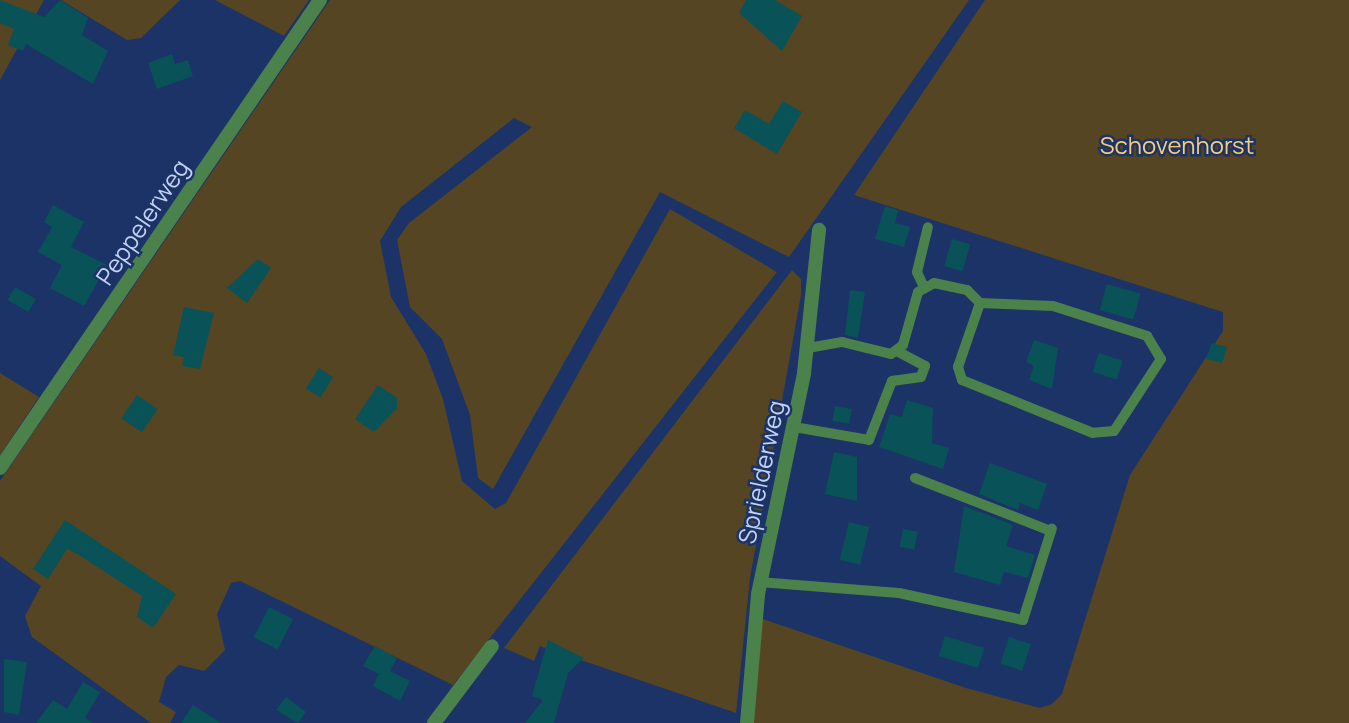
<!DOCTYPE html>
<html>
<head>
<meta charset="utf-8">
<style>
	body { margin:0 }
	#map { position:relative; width:1349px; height:723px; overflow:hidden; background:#1c3368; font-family:Manrope,sans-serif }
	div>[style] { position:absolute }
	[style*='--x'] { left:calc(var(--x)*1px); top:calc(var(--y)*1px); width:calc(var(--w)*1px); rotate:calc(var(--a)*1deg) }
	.green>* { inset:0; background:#564522 }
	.building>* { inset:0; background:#085258; transform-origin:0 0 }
	.service>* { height:10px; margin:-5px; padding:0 5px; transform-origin:5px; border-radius:5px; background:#4b814b }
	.minor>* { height:14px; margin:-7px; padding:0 7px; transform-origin:7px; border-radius:7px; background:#4b814b }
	span { translate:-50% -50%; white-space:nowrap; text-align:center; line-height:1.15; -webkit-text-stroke:5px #1c3368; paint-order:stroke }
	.park-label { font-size:24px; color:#f7cc75 }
	.street-label { font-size:24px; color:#c2d2f3 }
</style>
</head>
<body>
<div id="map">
	<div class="green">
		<i style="clip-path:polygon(0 0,44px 0,0 80px)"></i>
		<i style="clip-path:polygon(61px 0,180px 0,141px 38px,127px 40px)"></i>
		<i style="clip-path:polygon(215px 0,309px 0,284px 36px)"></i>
		<i style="clip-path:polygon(330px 0,969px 0,789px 257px,660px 192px,493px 489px,478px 478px,470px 415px,442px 339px,410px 307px,397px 240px,409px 223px,532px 127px,514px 118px,401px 207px,380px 241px,391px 297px,426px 354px,443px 399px,462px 481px,495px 509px,506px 503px,670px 209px,777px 272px,453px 685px,240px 581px,231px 583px,217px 614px,225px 650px,204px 671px,179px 665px,166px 677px,159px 702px,176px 712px,170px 723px,151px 723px,32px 637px,25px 616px,41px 586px,0 556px,0 481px)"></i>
		<i style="clip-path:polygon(985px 0,1349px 0,1349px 723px,753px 723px,760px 618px,966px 688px,1040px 708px,1052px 704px,1062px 694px,1130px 475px,1223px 331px,1223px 312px,854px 195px)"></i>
		<i style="clip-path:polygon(792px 270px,801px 279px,801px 295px,750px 578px,736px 713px,540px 646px,534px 661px,504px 648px)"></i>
		<i style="clip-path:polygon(0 373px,39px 397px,0 455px)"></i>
	</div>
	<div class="building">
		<i style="clip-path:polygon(0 0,44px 17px,60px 0,88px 18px,82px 35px,108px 51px,93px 84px,26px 44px,23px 51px,8px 45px,14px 29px,0 23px)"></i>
		<i style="clip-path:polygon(746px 0,775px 0,802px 16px,782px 51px,739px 13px)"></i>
		<i style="clip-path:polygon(172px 54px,175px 64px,188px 60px,193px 76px,157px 89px,148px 63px)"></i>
		<i style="clip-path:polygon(783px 101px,802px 112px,777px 154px,734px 128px,745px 110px,769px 124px)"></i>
		<i style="clip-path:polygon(53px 205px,84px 222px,71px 247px,107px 265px,84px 306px,50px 288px,62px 265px,38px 252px,52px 227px,44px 222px)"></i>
		<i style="clip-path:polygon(885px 206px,898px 210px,895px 223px,910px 227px,904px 247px,875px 239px)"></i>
		<i style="left:952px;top:239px;width:19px;height:28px;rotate:16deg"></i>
		<i style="clip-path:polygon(258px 259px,271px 268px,247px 303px,227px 288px)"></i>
		<i style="left:1107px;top:284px;width:35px;height:27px;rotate:16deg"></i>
		<i style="left:15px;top:287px;width:24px;height:15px;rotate:30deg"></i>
		<i style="clip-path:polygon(850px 290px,865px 292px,858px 338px,845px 335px)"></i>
		<i style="clip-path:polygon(184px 307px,214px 313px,200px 369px,182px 366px,184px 357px,173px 355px)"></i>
		<i style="clip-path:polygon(1034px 340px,1058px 348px,1052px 389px,1029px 380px,1034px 366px,1026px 362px)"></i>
		<i style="clip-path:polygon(1212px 343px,1227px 347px,1222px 363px,1206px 359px)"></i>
		<i style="left:1099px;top:353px;width:25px;height:20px;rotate:18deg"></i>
		<i style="left:319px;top:368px;width:17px;height:24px;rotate:33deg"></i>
		<i style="clip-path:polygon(378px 385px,397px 398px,397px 408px,374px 432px,355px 419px)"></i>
		<i style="left:137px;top:395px;width:25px;height:28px;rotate:34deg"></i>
		<i style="clip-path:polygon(907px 400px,933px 408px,932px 443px,949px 448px,943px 469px,879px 447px,890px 414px,902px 417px)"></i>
		<i style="left:835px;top:406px;width:17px;height:15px;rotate:10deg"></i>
		<i style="clip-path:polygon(834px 452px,857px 457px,857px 501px,825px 494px)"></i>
		<i style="clip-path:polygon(990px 463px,1047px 484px,1038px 510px,1020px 503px,1018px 510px,979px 494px)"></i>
		<i style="clip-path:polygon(964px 506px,1013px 525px,1006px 546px,1035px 555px,1028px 578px,1004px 572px,1000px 585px,954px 572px)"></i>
		<i style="clip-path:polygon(65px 520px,176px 594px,153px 628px,137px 617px,142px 596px,79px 555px,67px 549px,48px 579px,33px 569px)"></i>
		<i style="left:849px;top:522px;width:21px;height:39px;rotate:14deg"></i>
		<i style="left:903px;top:529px;width:15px;height:18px;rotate:11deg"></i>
		<i style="left:269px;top:607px;width:27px;height:34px;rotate:27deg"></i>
		<i style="left:945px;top:636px;width:41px;height:21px;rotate:17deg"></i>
		<i style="left:1009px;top:637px;width:23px;height:28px;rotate:18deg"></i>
		<i style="clip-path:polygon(548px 640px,584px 658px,568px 673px,554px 723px,525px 723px,543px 700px,532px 696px)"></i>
		<i style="clip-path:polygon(375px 646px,397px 658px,390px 671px,410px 681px,400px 701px,373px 686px,379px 674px,363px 666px)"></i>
		<i style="clip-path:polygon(4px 659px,27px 662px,19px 715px,4px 712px)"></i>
		<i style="clip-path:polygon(83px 682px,100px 692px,85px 718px,93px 723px,36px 723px,53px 700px,67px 709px)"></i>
		<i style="clip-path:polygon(286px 697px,306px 712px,298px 723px,276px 710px)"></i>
		<i style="clip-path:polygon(193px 705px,221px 723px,181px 723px)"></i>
	</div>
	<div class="service">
		<i style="--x:923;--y:285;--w:14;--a:-115"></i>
		<i style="--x:917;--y:272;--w:46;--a:-76.3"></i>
		<i style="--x:808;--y:348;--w:35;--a:-10"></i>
		<i style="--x:842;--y:342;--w:50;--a:13.8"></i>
		<i style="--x:891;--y:354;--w:15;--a:-37"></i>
		<i style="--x:903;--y:345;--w:55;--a:-74.2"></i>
		<i style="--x:918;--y:292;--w:18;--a:-29"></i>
		<i style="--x:934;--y:283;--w:34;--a:12"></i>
		<i style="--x:967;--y:290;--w:18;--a:45"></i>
		<i style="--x:980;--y:303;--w:73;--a:2.4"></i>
		<i style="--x:1053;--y:306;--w:99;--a:17.7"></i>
		<i style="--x:1147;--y:336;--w:27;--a:59"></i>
		<i style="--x:1161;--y:359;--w:86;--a:123.1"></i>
		<i style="--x:1114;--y:431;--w:21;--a:175"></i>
		<i style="--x:1093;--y:433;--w:141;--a:-158"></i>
		<i style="--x:962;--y:380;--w:14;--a:-107"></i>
		<i style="--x:958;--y:367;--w:68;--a:-71"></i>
		<i style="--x:794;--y:427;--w:76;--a:9.8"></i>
		<i style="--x:869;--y:440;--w:63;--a:-68.7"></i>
		<i style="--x:892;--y:381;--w:29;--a:-8"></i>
		<i style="--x:921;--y:377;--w:12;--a:-70"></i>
		<i style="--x:925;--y:366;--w:32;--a:-152"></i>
		<i style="--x:915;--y:478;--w:146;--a:21.3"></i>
		<i style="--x:760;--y:582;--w:139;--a:4.5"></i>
		<i style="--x:899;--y:593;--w:127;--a:12.3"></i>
		<i style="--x:1023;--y:620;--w:96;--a:-72.5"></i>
	</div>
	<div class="minor">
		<i style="--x:0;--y:468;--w:567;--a:-55.64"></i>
		<i style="--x:434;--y:723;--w:96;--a:-53"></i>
		<i style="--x:747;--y:723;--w:129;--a:-85.1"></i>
		<i style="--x:758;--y:594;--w:226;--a:-78.2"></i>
		<i style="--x:804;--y:373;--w:144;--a:-84"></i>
	</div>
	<div class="park-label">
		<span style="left:1177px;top:145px">Schovenhorst</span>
	</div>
	<div class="street-label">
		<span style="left:142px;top:222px;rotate:-56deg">Peppelerweg</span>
		<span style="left:761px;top:472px;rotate:-78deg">Sprielderweg</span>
	</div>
</div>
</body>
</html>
